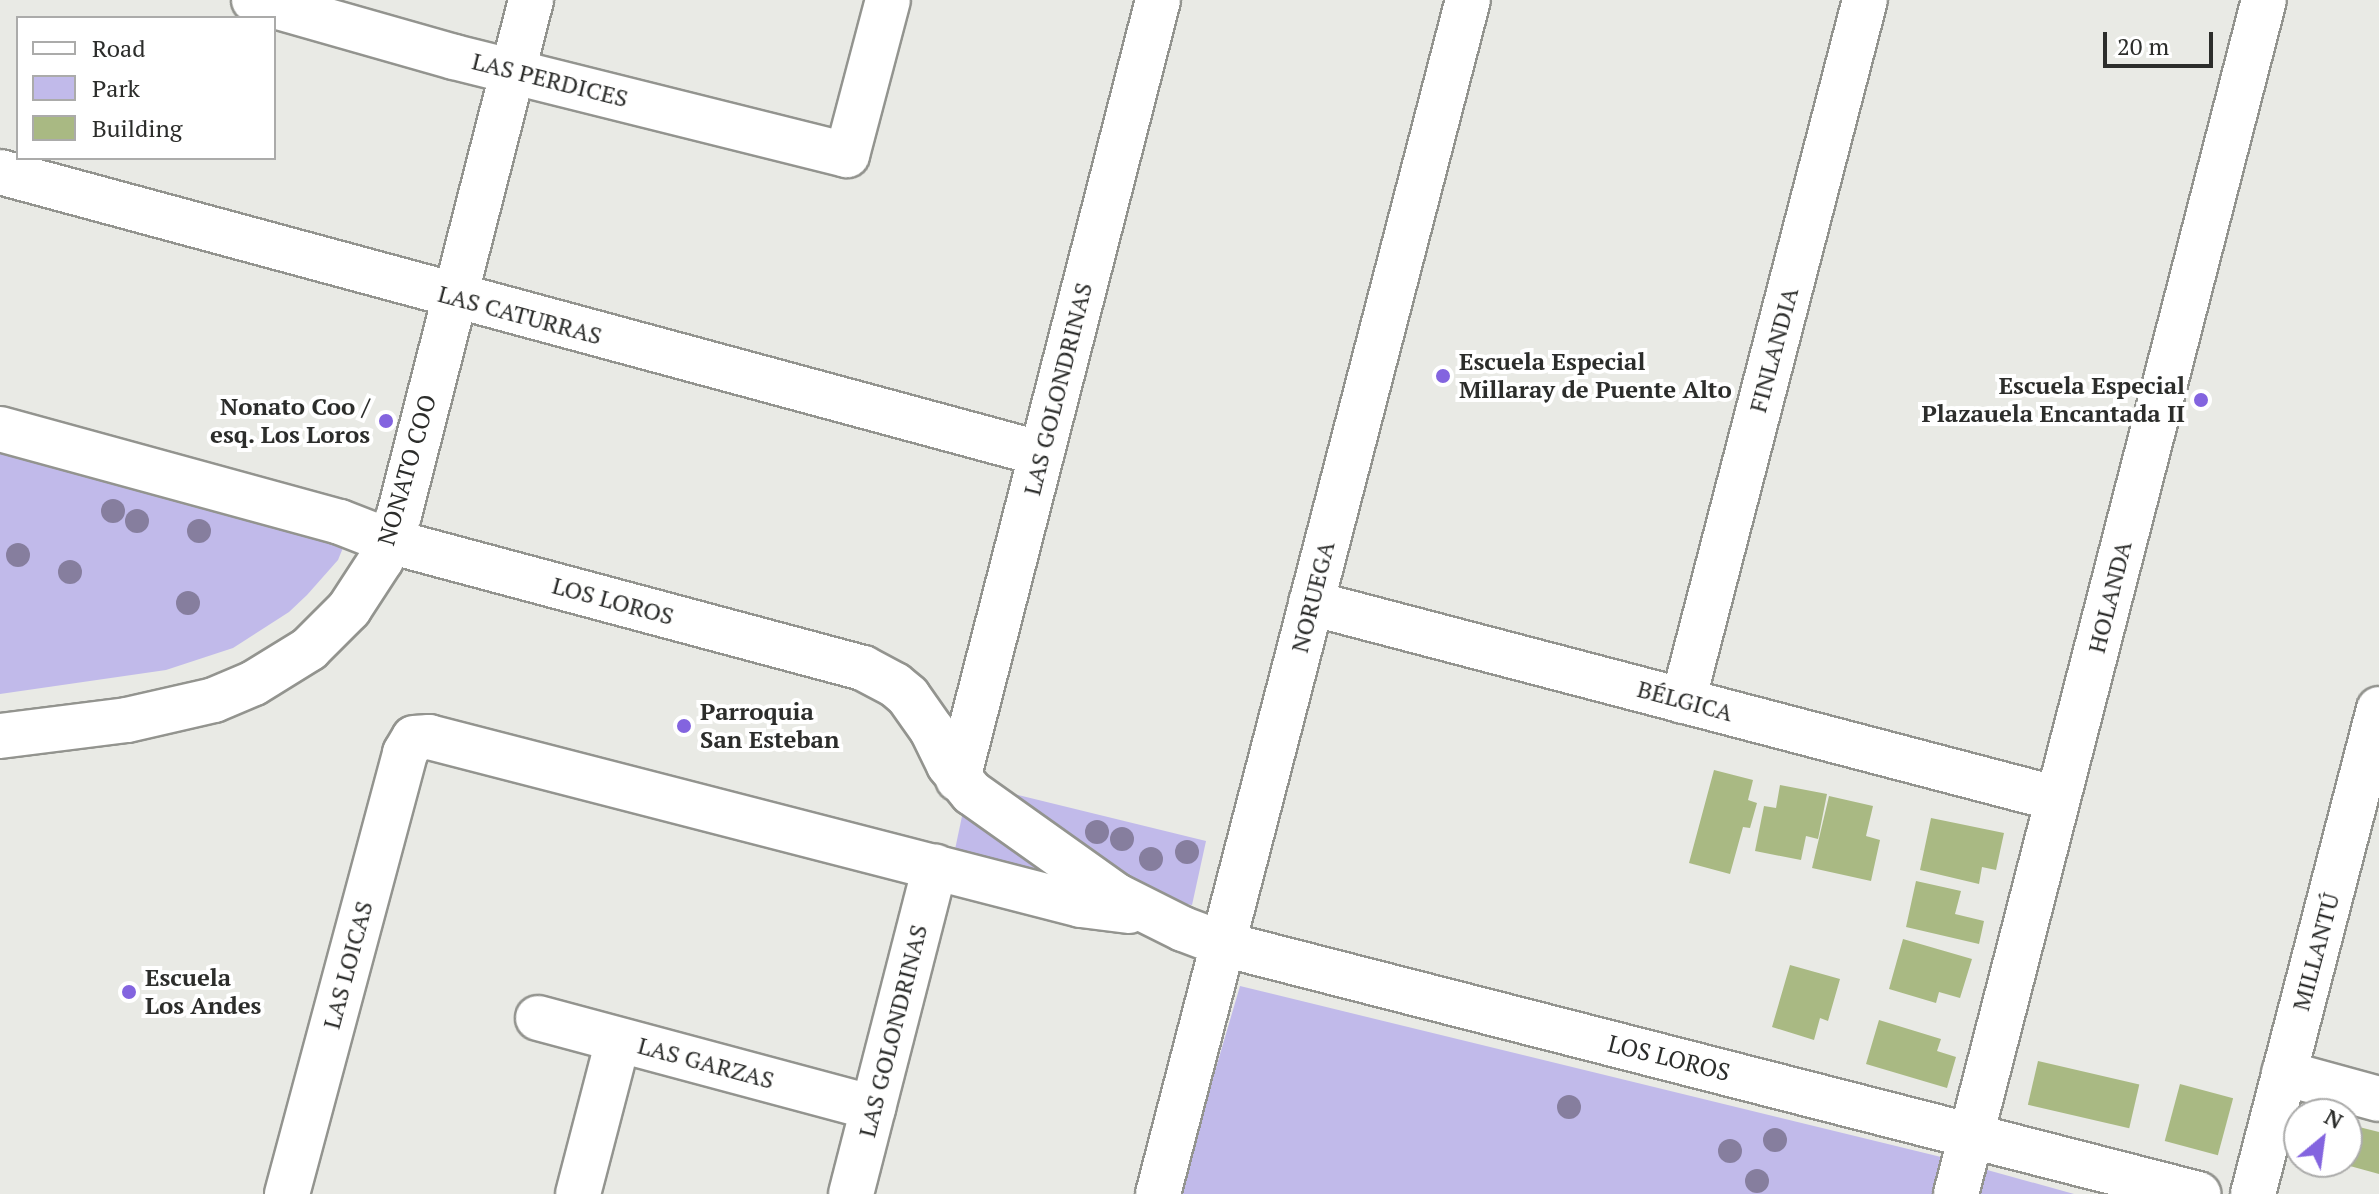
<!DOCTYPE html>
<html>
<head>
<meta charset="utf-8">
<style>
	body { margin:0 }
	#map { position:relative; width:2379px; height:1194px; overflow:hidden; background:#e9eae5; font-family:"PT Serif",serif }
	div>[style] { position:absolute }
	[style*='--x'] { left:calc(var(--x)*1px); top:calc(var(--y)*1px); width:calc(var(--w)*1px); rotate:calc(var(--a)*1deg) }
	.green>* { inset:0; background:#c1baea }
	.building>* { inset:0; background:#a9b983; transform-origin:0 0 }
	.roads { filter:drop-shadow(2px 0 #93948f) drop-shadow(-2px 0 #93948f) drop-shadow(0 2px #93948f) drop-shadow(0 -2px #93948f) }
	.minor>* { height:44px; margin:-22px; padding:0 22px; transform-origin:22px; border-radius:22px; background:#fff }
	.trees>* { width:24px; height:24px; margin:-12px; border-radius:50%; background:#867e9e }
	.dots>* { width:22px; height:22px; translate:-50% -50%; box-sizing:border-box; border:4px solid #fff; border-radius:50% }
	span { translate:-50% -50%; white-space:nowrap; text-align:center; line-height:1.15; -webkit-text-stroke:8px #fff; paint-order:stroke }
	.street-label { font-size:24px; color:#2c2d2b }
	.poi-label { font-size:24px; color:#2c2d2b; font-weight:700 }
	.left { translate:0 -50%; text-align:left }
	.right { translate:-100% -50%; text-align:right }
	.legend { position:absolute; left:16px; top:16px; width:260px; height:144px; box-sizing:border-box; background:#fff; border:2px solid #ababaa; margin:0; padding:10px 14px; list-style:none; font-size:24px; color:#2c2d2b }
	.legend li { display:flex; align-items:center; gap:16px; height:40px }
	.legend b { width:40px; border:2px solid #ababaa }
	.north { position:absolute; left:2283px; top:1098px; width:80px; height:80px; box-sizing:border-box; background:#fff; border:2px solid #ababaa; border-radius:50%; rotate:29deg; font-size:22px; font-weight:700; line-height:32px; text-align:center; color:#2c2d2b }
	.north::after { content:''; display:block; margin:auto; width:28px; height:36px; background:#8364df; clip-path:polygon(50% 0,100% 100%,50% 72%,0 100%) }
	.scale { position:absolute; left:2103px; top:32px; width:110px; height:36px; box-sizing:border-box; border:4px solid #2c2d2b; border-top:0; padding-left:10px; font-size:24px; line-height:28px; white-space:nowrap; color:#2c2d2b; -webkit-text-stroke:6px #fff; paint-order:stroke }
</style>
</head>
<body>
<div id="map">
	<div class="green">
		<i style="clip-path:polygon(0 443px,347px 538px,338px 560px,307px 595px,289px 612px,233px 648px,166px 670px,0 694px)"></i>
		<i style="clip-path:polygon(969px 783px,1206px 841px,1192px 905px,953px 859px)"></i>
		<i style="clip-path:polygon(1240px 986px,1937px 1156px,2074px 1194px,1179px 1194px)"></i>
	</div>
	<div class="building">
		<i style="clip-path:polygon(1714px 770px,1753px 780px,1748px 800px,1757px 803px,1750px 828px,1743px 827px,1730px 874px,1689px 863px)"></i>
		<i style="clip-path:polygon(1780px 785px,1827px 794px,1818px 839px,1806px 836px,1801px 860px,1755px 851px,1764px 806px,1776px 808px)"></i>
		<i style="clip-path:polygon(1829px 796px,1873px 806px,1866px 836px,1880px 840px,1871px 881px,1812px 868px)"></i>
		<i style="clip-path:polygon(1931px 818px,2004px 833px,1996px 870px,1982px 867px,1979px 884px,1920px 870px)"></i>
		<i style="clip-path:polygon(1916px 881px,1961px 891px,1955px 914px,1984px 921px,1979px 944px,1906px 927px)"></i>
		<i style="clip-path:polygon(1903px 939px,1972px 959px,1960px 998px,1939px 992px,1936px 1003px,1889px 989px)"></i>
		<i style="clip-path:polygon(1790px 965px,1840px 979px,1828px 1021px,1820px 1018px,1814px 1040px,1772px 1027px)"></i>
		<i style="clip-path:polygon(1879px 1020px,1941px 1039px,1937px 1051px,1956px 1057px,1947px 1088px,1866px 1064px)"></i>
		<i style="left:2038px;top:1061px;width:104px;height:45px;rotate:13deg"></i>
		<i style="left:2180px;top:1084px;width:55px;height:59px;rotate:15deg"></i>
		<i style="clip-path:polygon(2347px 1124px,2379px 1132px,2379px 1174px,2339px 1163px,2347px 1162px)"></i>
	</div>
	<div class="roads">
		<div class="minor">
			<i style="--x:254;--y:0;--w:208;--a:15.9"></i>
			<i style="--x:454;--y:57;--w:405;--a:14"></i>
			<i style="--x:847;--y:155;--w:160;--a:-75.2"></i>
			<i style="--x:0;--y:172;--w:1079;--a:15.14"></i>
			<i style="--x:0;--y:429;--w:352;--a:15.3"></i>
			<i style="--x:340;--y:522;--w:53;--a:21.2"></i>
			<i style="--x:389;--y:541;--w:491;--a:15"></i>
			<i style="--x:863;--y:668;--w:36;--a:28"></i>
			<i style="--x:895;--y:685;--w:17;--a:40"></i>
			<i style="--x:908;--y:696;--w:42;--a:54.8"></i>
			<i style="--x:932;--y:730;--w:39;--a:64"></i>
			<i style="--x:949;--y:765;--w:36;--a:51"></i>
			<i style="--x:972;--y:793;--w:178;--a:35.4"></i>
			<i style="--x:1117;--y:896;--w:74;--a:26.6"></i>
			<i style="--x:1183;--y:929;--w:43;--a:20.6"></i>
			<i style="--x:1223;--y:944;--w:1007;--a:14.38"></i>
			<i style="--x:1311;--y:603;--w:772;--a:14.7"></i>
			<i style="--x:1683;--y:701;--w:724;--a:-75.45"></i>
			<i style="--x:0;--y:736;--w:128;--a:-7.2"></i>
			<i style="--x:127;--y:720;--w:89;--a:-12.9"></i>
			<i style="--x:214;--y:700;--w:43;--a:-23"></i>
			<i style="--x:254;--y:683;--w:65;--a:-31.7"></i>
			<i style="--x:309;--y:649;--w:57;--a:-45"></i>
			<i style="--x:349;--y:609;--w:59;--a:-56.9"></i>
			<i style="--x:381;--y:560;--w:48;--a:-68.2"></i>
			<i style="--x:399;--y:515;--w:532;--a:-75.62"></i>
			<i style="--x:958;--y:779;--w:804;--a:-75.6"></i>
			<i style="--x:538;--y:1018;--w:347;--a:15"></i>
			<i style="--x:2284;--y:1073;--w:98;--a:15.3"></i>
			<i style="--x:287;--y:1194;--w:457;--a:-75"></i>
			<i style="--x:405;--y:753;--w:17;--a:-59"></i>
			<i style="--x:414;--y:738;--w:15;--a:-4"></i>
			<i style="--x:429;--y:737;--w:673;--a:14.45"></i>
			<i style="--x:1081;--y:905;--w:48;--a:7.1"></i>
			<i style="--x:578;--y:1194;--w:159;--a:-75.4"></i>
			<i style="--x:851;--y:1194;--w:338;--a:-75.6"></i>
			<i style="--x:1158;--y:1194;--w:1234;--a:-75.45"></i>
			<i style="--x:1956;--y:1194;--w:1233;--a:-75.54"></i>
			<i style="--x:2253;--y:1194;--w:501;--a:-75.44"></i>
		</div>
	</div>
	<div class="trees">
		<i style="left:113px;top:511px"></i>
		<i style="left:137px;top:521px"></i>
		<i style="left:199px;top:531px"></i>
		<i style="left:18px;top:555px"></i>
		<i style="left:70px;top:572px"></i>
		<i style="left:188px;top:603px"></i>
		<i style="left:1097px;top:832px"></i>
		<i style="left:1122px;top:839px"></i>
		<i style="left:1187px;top:852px"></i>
		<i style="left:1151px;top:859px"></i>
		<i style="left:1569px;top:1107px"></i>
		<i style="left:1775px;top:1140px"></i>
		<i style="left:1730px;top:1151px"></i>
		<i style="left:1757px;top:1181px"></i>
	</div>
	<div class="dots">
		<i style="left:1443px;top:376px;background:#8364df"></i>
		<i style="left:2201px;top:400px;background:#8364df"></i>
		<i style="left:386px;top:421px;background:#8364df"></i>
		<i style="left:684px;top:726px;background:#8364df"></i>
		<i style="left:129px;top:992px;background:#8364df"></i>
	</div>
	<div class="street-label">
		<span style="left:550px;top:80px;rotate:14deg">LAS PERDICES</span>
		<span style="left:520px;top:315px;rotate:15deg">LAS CATURRAS</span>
		<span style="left:1774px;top:350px;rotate:-75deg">FINLANDIA</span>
		<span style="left:1058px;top:389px;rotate:-76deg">LAS GOLONDRINAS</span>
		<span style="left:407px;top:470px;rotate:-74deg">NONATO COO</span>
		<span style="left:1313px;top:597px;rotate:-76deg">NORUEGA</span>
		<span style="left:2110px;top:597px;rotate:-76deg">HOLANDA</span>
		<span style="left:613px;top:601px;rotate:15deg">LOS LOROS</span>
		<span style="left:1685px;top:701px;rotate:15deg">BÉLGICA</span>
		<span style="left:2316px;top:952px;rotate:-75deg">MILLANTÚ</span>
		<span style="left:348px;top:965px;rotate:-75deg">LAS LOICAS</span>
		<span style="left:893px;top:1031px;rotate:-76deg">LAS GOLONDRINAS</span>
		<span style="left:1669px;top:1058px;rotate:14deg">LOS LOROS</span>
		<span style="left:706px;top:1063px;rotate:15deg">LAS GARZAS</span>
	</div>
	<div class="poi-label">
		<span class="left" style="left:1459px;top:376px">Escuela Especial<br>Millaray de Puente Alto</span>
		<span class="right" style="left:2185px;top:400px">Escuela Especial<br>Plazauela Encantada II</span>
		<span class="right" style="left:370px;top:421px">Nonato Coo /<br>esq. Los Loros</span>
		<span class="left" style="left:700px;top:726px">Parroquia<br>San Esteban</span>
		<span class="left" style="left:145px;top:992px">Escuela<br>Los Andes</span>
	</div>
	<ul class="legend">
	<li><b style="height:10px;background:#fff"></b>Road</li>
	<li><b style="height:22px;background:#c1baea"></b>Park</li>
	<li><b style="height:22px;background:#a9b983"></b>Building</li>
	</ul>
	<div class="north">N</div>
	<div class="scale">20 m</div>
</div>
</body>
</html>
